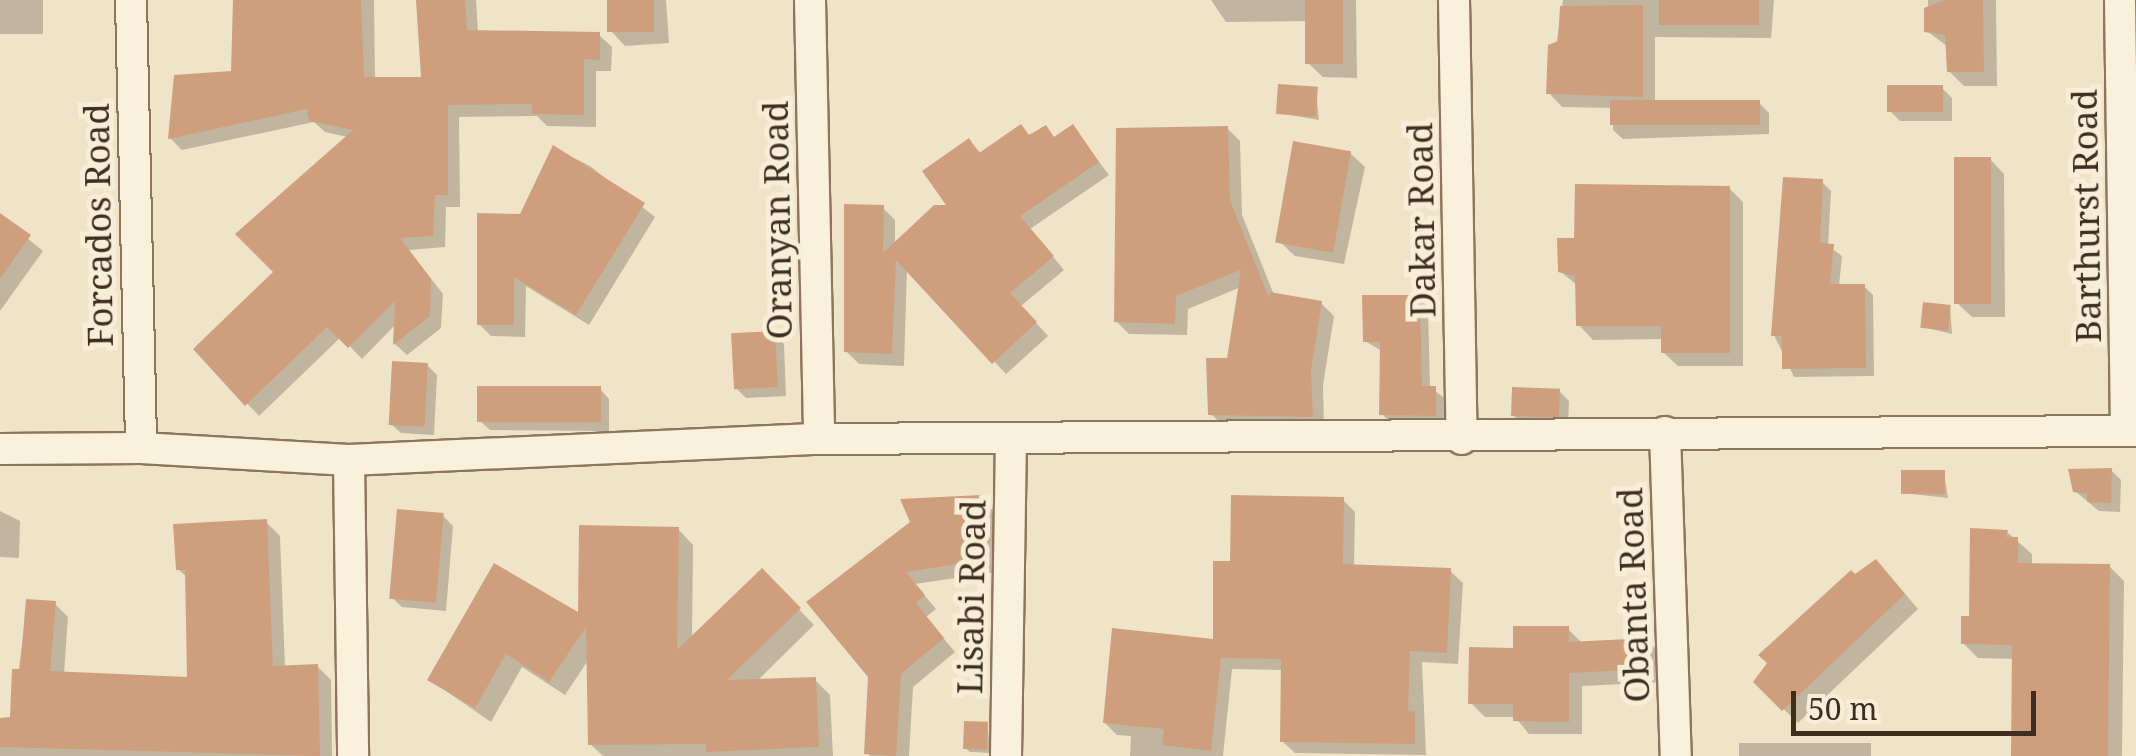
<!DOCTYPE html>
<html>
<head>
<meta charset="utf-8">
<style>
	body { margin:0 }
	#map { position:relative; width:2136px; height:756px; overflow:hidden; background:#f0e4c8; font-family:"Noto Serif",serif }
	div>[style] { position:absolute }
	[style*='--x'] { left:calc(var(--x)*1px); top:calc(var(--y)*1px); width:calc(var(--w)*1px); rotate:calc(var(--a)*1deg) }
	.shadow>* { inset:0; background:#0003; transform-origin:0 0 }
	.building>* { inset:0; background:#cf9f7d; transform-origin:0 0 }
	.roads { filter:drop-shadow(2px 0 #8d765c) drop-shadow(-2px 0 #8d765c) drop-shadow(0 2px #8d765c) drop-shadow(0 -2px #8d765c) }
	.minor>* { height:30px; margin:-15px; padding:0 15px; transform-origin:15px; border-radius:15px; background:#faf1dc }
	span { translate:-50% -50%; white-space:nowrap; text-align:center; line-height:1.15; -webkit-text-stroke:10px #f7eed8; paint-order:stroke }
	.street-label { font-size:35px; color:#3d2e20 }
	.scale { position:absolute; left:1791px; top:691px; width:245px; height:45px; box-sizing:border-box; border:5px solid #3d2e20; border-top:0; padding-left:12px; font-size:30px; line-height:35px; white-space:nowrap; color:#3d2e20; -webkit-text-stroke:8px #f7eed8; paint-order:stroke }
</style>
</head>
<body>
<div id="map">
	<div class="shadow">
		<i style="left:0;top:0;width:43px;height:34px"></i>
		<i style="clip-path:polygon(236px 0,374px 0,375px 80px,424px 79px,419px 0,476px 0,478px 32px,599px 35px,612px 47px,611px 71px,596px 71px,596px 127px,547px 126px,537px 116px,459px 117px,460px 207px,446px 207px,445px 247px,409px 250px,443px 294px,441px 328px,407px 355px,395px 344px,396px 324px,362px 359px,341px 337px,259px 416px,196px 349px,277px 272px,348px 137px,325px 132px,314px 122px,182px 150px,170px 138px,234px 73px)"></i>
		<i style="clip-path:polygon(609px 0,666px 0,669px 43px,625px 46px,611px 31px)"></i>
		<i style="clip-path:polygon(1211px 0,1356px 0,1357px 78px,1323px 77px,1308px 63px,1308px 21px,1226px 22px)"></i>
		<i style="clip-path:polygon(1563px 0,1774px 0,1771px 38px,1655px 37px,1655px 107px,1759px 103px,1769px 113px,1769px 134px,1623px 139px,1613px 130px,1612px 108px,1562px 107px,1549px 93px)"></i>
		<i style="clip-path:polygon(1928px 0,1996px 0,1997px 86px,1964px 86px,1949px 71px,1948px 47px,1927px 31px)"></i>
		<i style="clip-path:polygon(1942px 88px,1952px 98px,1952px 121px,1900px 121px,1890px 111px)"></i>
		<i style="clip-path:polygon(1316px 90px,1319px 120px,1278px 113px)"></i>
		<i style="clip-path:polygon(1073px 127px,1109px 175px,1030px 229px,1064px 270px,1021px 306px,1048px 336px,1006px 374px,907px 269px,904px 366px,859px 364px,846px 351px,882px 207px,895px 220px,895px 245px,950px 208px,969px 141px,982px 154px,1045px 128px,1056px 139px)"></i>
		<i style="clip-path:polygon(1227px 128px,1240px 141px,1242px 215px,1274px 295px,1321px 303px,1334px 316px,1323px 385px,1324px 429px,1224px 426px,1211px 414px,1229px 360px,1241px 287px,1188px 309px,1187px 335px,1129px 334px,1116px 321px)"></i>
		<i style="clip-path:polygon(554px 148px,590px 166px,655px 217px,589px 325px,526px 286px,525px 337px,491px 336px,479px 324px)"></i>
		<i style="clip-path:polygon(1350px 153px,1365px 167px,1344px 264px,1295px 256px,1280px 242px)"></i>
		<i style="clip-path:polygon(1990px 159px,2004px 174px,2005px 317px,1972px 317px,1957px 303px)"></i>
		<i style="clip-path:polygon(1822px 182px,1831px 191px,1828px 246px,1842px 256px,1839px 286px,1864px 286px,1873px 295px,1874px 376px,1794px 377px,1774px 335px)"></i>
		<i style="clip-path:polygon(1729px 188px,1743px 202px,1743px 366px,1678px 366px,1663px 352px,1663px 339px,1593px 340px,1579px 325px,1578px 286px,1560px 271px,1577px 241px)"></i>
		<i style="clip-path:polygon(0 216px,43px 251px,0 311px)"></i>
		<i style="clip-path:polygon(1419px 297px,1428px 307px,1430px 388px,1445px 398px,1445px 425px,1392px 424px,1382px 414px,1382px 351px,1365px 341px)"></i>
		<i style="clip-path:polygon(1950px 307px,1952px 334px,1923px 327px)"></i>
		<i style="clip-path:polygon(774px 334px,784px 344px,786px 396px,746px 398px,736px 388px)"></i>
		<i style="clip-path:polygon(427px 365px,437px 375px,434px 435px,401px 433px,391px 424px)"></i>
		<i style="clip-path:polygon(600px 389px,609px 399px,609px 431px,490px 430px,480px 421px)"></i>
		<i style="clip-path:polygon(1559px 391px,1569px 401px,1568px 425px,1523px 425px,1513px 415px)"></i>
		<i style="clip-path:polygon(2111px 470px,2121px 480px,2120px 512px,2099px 511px,2075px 491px)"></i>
		<i style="clip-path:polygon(1944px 473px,1948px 498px,1903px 493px)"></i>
		<i style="clip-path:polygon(980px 498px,993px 511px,996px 572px,915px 584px,936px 609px,926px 617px,955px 652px,913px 687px,909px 756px,869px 756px,870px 676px,809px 603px)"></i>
		<i style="clip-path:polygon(1343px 500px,1355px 512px,1354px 567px,1450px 571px,1463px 583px,1458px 664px,1422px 662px,1426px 755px,1295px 753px,1282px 741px,1283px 670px,1232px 669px,1223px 756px,1130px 756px,1131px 736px,1117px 735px,1105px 723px,1215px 642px,1233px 563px)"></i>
		<i style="clip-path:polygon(0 511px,20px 521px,19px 558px,0 557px)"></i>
		<i style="clip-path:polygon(443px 516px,453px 526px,446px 611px,402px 607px,392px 598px)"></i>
		<i style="clip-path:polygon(266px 522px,280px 536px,285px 668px,317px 666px,331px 680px,332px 756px,0 756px,0 720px,12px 719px,28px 601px,55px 604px,68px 617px,64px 674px,189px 679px,188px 578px,178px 569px)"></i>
		<i style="clip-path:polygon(678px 529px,693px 545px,692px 639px,762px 571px,814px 625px,756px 682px,815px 680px,830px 695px,833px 756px,603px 756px,590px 744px,589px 659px,565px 695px,522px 667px,491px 722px,430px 680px,580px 616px)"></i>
		<i style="clip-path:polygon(2007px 532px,2032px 554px,2032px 565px,2109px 566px,2124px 581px,2122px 756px,2014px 756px,2014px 659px,1978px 658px,1963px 643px)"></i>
		<i style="clip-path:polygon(1890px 576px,1918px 609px,1798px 723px,1756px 682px,1855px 578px)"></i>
		<i style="clip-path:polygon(1568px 629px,1583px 644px,1647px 640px,1661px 654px,1663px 682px,1582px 686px,1582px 734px,1529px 734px,1515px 717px,1485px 717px,1471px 703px,1515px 650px)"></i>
		<i style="clip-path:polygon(987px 724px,991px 753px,970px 752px,965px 748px)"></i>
		<i style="left:1739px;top:743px;width:132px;height:13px"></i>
	</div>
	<div class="building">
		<i style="clip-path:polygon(233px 0,361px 0,364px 77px,421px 77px,416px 0,465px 0,467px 30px,600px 32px,600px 60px,584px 59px,584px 115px,532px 114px,532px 104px,448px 105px,448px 195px,435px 195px,433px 236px,400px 238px,431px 279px,430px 316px,393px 345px,395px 301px,348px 348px,327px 327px,245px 406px,193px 349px,273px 272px,235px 234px,353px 130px,309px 121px,307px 109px,168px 139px,174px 75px,231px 71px)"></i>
		<i style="left:607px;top:0;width:47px;height:32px"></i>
		<i style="left:1305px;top:0;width:38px;height:64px"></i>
		<i style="left:1659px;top:0;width:100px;height:25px"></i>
		<i style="clip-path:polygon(1945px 0,1983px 0,1984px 72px,1947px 72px,1945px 35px,1924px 32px,1924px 8px)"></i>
		<i style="clip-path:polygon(1643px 5px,1643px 97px,1546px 94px,1548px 45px,1558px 41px,1560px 6px)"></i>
		<i style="left:1278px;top:84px;width:40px;height:30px;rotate:4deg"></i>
		<i style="left:1887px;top:85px;width:56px;height:27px"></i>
		<i style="left:1760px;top:100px;width:25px;height:150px;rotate:90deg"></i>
		<i style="clip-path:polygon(1021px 124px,1029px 135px,1046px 125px,1054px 137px,1073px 124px,1099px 162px,1020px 216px,1054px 256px,1010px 293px,1037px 322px,992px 364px,896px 260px,892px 354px,844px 352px,844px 204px,884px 205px,883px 253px,934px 205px,946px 205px,922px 171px,969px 138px,979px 153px)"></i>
		<i style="clip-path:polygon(1228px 126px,1230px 200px,1269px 298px,1270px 292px,1322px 301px,1311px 370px,1313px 417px,1208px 415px,1206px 358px,1227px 358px,1241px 270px,1176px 296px,1175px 324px,1114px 322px,1116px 128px)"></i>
		<i style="left:1293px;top:141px;width:59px;height:103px;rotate:10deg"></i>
		<i style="clip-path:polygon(553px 145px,645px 203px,576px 315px,514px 277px,514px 325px,477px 325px,477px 213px,520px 214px)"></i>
		<i style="left:1954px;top:157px;width:37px;height:147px"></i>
		<i style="clip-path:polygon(1783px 177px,1823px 179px,1820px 243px,1834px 244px,1830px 284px,1865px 284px,1866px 368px,1782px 369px,1782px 336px,1771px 336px)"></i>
		<i style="clip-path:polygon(1575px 184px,1730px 186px,1730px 353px,1661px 353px,1661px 326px,1576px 326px,1575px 276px,1558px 272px,1557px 238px,1574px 238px)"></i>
		<i style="clip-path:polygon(0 213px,31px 235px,0 279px)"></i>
		<i style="clip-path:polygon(1362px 295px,1420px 295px,1422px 386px,1436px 386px,1436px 416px,1379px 415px,1380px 342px,1363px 342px)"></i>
		<i style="left:1923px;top:302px;width:28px;height:26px;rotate:6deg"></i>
		<i style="left:775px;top:331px;width:56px;height:44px;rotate:87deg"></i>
		<i style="left:392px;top:361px;width:36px;height:64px;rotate:3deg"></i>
		<i style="left:477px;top:386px;width:124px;height:36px"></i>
		<i style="left:1512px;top:387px;width:48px;height:29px;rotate:2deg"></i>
		<i style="clip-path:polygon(2112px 468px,2111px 503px,2087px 502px,2087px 494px,2073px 492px,2068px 469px)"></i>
		<i style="left:1901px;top:470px;width:44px;height:24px"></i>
		<i style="clip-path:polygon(981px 495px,984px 560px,906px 572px,925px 595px,916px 603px,944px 638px,901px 674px,896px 756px,864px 754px,868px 677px,806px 602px,910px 522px,900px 499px)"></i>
		<i style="clip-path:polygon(1231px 495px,1344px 497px,1343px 564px,1451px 568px,1447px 653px,1410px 651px,1408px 711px,1415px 712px,1415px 744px,1280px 742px,1281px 659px,1221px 658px,1211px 751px,1162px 745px,1164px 729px,1103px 723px,1112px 628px,1213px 639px,1213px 561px,1230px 561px)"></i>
		<i style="left:397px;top:509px;width:47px;height:90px;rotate:5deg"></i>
		<i style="clip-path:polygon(267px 519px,273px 666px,318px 664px,320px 756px,0 747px,0 718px,10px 717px,12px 669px,20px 669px,26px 599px,56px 601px,50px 671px,187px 677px,185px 570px,176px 570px,173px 524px)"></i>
		<i style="clip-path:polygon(579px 525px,679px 527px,677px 650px,762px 568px,801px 608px,727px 680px,816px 677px,819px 747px,706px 752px,706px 744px,588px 745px,586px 627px,549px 682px,506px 654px,475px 708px,427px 680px,494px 563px,578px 612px)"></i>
		<i style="clip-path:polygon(1970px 528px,2008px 530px,2006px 537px,2018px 537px,2018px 563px,2110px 564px,2108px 756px,2011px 756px,2012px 645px,1961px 644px,1961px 616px,1969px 616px)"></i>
		<i style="clip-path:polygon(1876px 559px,1905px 594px,1782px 711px,1753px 682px,1767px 663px,1758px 655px,1851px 570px,1855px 574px)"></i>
		<i style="clip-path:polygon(1513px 626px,1569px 626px,1569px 642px,1648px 638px,1650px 669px,1569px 673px,1569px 722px,1513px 721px,1513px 704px,1468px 704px,1469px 647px,1513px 648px)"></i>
		<i style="left:964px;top:721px;width:24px;height:28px;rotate:2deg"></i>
	</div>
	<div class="roads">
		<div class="minor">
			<i style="--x:131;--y:0;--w:448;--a:88.7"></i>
			<i style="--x:810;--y:0;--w:439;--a:88.8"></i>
			<i style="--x:1454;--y:0;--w:439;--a:89"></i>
			<i style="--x:2120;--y:0;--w:430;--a:89.2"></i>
			<i style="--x:1665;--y:432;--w:324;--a:88.1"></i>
			<i style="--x:0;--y:449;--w:141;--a:-0.4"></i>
			<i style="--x:141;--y:448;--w:208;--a:3.3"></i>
			<i style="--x:349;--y:460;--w:470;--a:-2.6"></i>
			<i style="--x:819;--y:439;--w:1317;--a:-0.35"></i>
			<i style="--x:349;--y:460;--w:296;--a:89.2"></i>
			<i style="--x:1006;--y:756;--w:317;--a:-89.1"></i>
		</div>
	</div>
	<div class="street-label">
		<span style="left:2086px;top:216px;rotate:-91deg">Barthurst Road</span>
		<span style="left:777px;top:220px;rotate:-91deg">Oranyan Road</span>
		<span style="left:1421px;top:220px;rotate:-91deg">Dakar Road</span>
		<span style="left:98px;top:225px;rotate:-91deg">Forcados Road</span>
		<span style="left:1633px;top:595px;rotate:-92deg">Obanta Road</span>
		<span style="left:971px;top:597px;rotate:-89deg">Lisabi Road</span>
	</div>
	<div class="scale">50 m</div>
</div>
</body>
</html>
